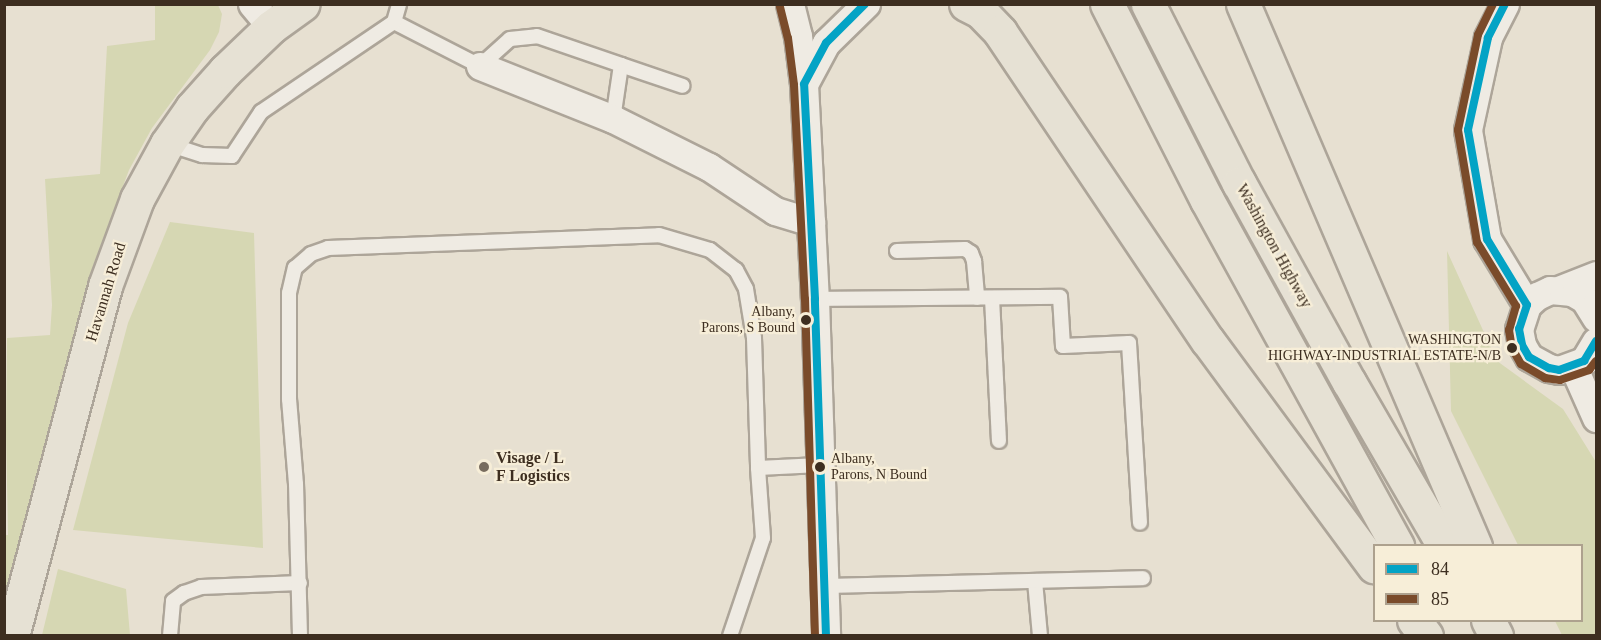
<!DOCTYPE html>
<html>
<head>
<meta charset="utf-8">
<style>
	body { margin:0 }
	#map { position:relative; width:1601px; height:640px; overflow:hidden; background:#e7e0d1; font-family:Georgia,serif }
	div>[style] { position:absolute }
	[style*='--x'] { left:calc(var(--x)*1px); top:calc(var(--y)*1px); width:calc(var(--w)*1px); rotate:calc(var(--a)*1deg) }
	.green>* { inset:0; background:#d6d7b3 }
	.roads { filter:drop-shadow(2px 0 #ada599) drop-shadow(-2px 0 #ada599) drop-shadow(0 2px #ada599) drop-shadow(0 -2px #ada599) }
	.service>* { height:14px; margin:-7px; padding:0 7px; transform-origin:7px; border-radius:7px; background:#efebe3 }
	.minor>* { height:27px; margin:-13.5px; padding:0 13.5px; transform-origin:13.5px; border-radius:13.5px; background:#efebe3 }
	.primary>* { height:33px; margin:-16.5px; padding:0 16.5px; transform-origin:16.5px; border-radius:16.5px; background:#e6e1d4 }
	.bus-1>* { height:8px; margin:-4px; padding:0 4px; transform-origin:4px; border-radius:4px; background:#03a3c5 }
	.bus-2>* { height:8px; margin:-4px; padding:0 4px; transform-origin:4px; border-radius:4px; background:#7a4b2a }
	.dots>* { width:16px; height:16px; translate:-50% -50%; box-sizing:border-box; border:3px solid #f7eed8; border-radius:50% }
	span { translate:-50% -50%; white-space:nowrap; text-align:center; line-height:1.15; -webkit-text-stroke:4.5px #f7eed8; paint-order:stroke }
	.bus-label { font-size:14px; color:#3d2e20 }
	.right { translate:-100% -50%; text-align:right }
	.left { translate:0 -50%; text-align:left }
	.street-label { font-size:16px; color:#3d2e20 }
	.poi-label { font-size:16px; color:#3d2e20; font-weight:700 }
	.frame { position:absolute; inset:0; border:6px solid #3d2e20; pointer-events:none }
	.legend { position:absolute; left:1373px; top:544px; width:210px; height:78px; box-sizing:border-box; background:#f7eed8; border:2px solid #ada18e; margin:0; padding:8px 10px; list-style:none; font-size:18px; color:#3d2e20 }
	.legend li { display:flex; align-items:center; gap:12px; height:30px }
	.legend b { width:30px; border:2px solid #ada18e }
</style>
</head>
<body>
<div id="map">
	<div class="green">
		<i style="clip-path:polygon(155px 5px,218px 5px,222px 14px,219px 32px,210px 50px,152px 128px,129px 170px,93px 266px,5px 600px,5px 535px,8px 535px,6px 431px,7px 338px,50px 335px,52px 305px,45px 179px,100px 174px,107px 46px,155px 40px)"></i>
		<i style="clip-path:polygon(170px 222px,254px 233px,263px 548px,73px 530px,128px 323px)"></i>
		<i style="clip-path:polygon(1447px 251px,1497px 361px,1563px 409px,1596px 462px,1596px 635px,1562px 635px,1555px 621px,1582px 620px,1582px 546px,1518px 545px,1451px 411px)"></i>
		<i style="clip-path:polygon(58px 569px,126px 589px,130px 635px,42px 635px)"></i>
	</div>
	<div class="roads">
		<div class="service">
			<i style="--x:394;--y:22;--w:97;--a:27.1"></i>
			<i style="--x:480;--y:66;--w:40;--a:-42"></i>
			<i style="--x:510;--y:39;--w:27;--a:-6"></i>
			<i style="--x:537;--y:36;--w:89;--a:19"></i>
			<i style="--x:621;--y:65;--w:55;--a:98.4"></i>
			<i style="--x:621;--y:65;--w:65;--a:18.7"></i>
			<i style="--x:168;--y:144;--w:36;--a:18"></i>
			<i style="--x:202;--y:155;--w:30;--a:2"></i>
			<i style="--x:232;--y:156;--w:53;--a:-56.6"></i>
			<i style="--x:261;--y:112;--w:161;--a:-34.1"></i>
			<i style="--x:394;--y:22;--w:19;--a:-74"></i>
			<i style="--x:897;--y:251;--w:68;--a:-1.7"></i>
			<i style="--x:965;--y:249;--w:7;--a:34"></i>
			<i style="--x:971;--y:253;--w:9;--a:69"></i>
			<i style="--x:974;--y:261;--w:37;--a:85"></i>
			<i style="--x:992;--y:298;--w:143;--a:87.2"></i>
			<i style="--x:815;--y:299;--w:245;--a:-0.5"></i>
			<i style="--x:1060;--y:297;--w:49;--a:86.5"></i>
			<i style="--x:1063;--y:346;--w:66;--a:-2.6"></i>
			<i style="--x:1129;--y:343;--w:180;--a:86.5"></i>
			<i style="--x:1035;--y:581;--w:55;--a:84.8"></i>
			<i style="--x:824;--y:586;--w:319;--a:-1.4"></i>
			<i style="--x:170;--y:636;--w:35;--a:-85"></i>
			<i style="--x:173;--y:601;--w:14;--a:-36"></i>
			<i style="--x:184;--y:593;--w:18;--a:-19"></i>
			<i style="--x:201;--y:587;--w:99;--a:-2.3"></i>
			<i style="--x:300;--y:636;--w:152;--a:-91.5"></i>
			<i style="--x:296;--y:484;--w:85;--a:-94.7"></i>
			<i style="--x:289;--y:399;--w:106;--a:-90"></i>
			<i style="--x:289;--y:293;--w:26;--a:-77"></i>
			<i style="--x:295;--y:268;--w:21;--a:-41"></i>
			<i style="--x:311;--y:254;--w:18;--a:-19"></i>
			<i style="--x:328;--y:248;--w:331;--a:-2.2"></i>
			<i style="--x:659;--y:235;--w:53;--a:16.4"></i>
			<i style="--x:710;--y:250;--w:33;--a:38"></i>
			<i style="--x:736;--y:270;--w:21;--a:62"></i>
			<i style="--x:746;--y:289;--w:50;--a:80.7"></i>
			<i style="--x:754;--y:338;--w:130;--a:88.2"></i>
			<i style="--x:758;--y:468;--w:62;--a:-2.8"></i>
			<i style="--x:730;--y:636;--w:103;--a:-71.4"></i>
			<i style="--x:763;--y:538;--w:70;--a:-94.1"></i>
		</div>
		<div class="minor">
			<i style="--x:252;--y:4;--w:30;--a:50"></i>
			<i style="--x:790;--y:4;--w:33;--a:76"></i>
			<i style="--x:798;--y:36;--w:48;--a:82.9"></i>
			<i style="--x:804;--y:84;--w:215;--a:87.1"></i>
			<i style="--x:815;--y:299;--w:337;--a:88.1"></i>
			<i style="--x:1505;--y:4;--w:38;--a:117"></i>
			<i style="--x:1488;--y:38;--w:94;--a:102.3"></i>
			<i style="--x:1468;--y:130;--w:111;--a:80.1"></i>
			<i style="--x:1487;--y:239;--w:77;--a:58.8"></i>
			<i style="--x:480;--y:66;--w:143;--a:21.7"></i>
			<i style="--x:613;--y:119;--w:107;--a:26.6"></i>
			<i style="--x:709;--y:167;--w:79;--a:33.7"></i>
			<i style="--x:775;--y:211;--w:38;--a:17"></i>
			<i style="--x:804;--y:84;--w:47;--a:-61.8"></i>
			<i style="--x:826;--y:43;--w:56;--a:-44.3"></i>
			<i style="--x:1558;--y:290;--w:41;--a:-21.5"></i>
			<i style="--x:1596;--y:318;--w:22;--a:-122"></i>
			<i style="--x:1584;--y:299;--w:14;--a:-150"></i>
			<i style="--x:1572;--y:292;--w:22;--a:-175"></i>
			<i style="--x:1550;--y:290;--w:14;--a:155"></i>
			<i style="--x:1537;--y:296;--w:13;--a:138"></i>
			<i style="--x:1527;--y:305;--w:25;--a:108"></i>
			<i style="--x:1519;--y:329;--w:16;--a:79"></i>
			<i style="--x:1522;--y:345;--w:14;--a:60"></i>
			<i style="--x:1529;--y:357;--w:23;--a:29"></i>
			<i style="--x:1549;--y:368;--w:10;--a:11"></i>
			<i style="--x:1559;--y:370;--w:27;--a:-20"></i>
			<i style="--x:1584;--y:361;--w:23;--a:-59"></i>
			<i style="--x:1573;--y:366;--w:57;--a:66.1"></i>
		</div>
		<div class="primary">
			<i style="--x:966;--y:4;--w:16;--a:27"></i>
			<i style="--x:980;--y:11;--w:29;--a:46"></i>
			<i style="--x:1000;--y:32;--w:372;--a:56.1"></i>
			<i style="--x:1208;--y:341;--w:280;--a:53.6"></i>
			<i style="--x:1107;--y:4;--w:220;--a:63"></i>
			<i style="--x:1207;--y:200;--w:395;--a:61.2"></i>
			<i style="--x:1148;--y:4;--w:201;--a:63.1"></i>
			<i style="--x:1239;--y:183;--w:227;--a:61.1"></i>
			<i style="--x:1349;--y:382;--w:190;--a:59.9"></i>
			<i style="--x:1243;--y:4;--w:590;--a:66.83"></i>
			<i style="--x:1414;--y:620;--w:20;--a:53"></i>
			<i style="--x:1488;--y:620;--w:18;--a:63"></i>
			<i style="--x:12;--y:636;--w:362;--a:-75.1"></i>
			<i style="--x:105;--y:286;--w:93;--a:-69.8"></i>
			<i style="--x:137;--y:199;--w:63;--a:-61.4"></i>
			<i style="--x:167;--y:144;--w:44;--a:-55.2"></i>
			<i style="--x:192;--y:108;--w:50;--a:-48.3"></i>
			<i style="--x:225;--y:71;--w:64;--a:-43.7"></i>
			<i style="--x:271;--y:27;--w:39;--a:-36"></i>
		</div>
	</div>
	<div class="bus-1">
		<i style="--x:1505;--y:4;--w:38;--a:117"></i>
		<i style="--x:1488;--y:38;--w:94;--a:102.3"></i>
		<i style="--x:1468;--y:130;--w:111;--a:80.1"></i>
		<i style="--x:1487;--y:239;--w:77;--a:58.8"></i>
		<i style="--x:1527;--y:305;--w:25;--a:108"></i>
		<i style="--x:1519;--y:329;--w:16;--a:79"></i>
		<i style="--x:1522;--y:345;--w:14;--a:60"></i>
		<i style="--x:1529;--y:357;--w:23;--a:29"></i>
		<i style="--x:1549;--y:368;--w:10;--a:11"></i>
		<i style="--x:1559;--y:370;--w:27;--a:-20"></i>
		<i style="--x:1584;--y:361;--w:23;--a:-59"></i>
		<i style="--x:826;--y:636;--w:337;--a:-91.9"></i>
		<i style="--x:815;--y:299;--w:215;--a:-92.9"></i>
		<i style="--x:804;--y:84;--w:47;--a:-61.8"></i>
		<i style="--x:826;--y:43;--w:55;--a:-45"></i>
	</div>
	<div class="bus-2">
		<i style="--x:1493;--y:4;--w:34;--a:116"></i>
		<i style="--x:1478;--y:35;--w:97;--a:101.9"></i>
		<i style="--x:1458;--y:130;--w:114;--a:80.4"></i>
		<i style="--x:1477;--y:242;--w:75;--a:58.6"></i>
		<i style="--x:1516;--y:306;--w:25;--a:106"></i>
		<i style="--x:1509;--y:330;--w:18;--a:81"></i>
		<i style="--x:1512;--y:348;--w:18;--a:61"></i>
		<i style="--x:1521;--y:364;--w:28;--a:30"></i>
		<i style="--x:1545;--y:378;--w:15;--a:8"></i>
		<i style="--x:1560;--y:380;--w:31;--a:-19"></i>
		<i style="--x:1589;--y:370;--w:11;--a:-52"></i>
		<i style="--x:780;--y:7;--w:32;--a:76"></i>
		<i style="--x:788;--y:38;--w:47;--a:82.7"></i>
		<i style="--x:794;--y:85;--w:214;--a:87.1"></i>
		<i style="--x:805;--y:299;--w:337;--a:88.3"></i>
	</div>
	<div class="dots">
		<i style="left:806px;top:320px;background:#3d2e20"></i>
		<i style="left:1512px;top:348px;background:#3d2e20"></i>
		<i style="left:484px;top:467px;background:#786c5e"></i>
		<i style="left:820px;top:467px;background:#3d2e20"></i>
	</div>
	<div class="bus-label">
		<span class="right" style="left:795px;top:320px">Albany,<br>Parons, S Bound</span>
		<span class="right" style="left:1501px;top:348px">WASHINGTON<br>HIGHWAY-INDUSTRIAL ESTATE-N/B</span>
		<span class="left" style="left:831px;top:467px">Albany,<br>Parons, N Bound</span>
	</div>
	<div class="street-label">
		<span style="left:1274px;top:246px;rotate:61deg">Washington Highway</span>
		<span style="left:106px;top:292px;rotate:-73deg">Havannah Road</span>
	</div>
	<div class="poi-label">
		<span class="left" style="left:496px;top:467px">Visage / L<br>F Logistics</span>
	</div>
	<div class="frame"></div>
	<ul class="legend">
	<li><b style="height:8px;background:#03a3c5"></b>84</li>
	<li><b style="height:8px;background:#7a4b2a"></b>85</li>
	</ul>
</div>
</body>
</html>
